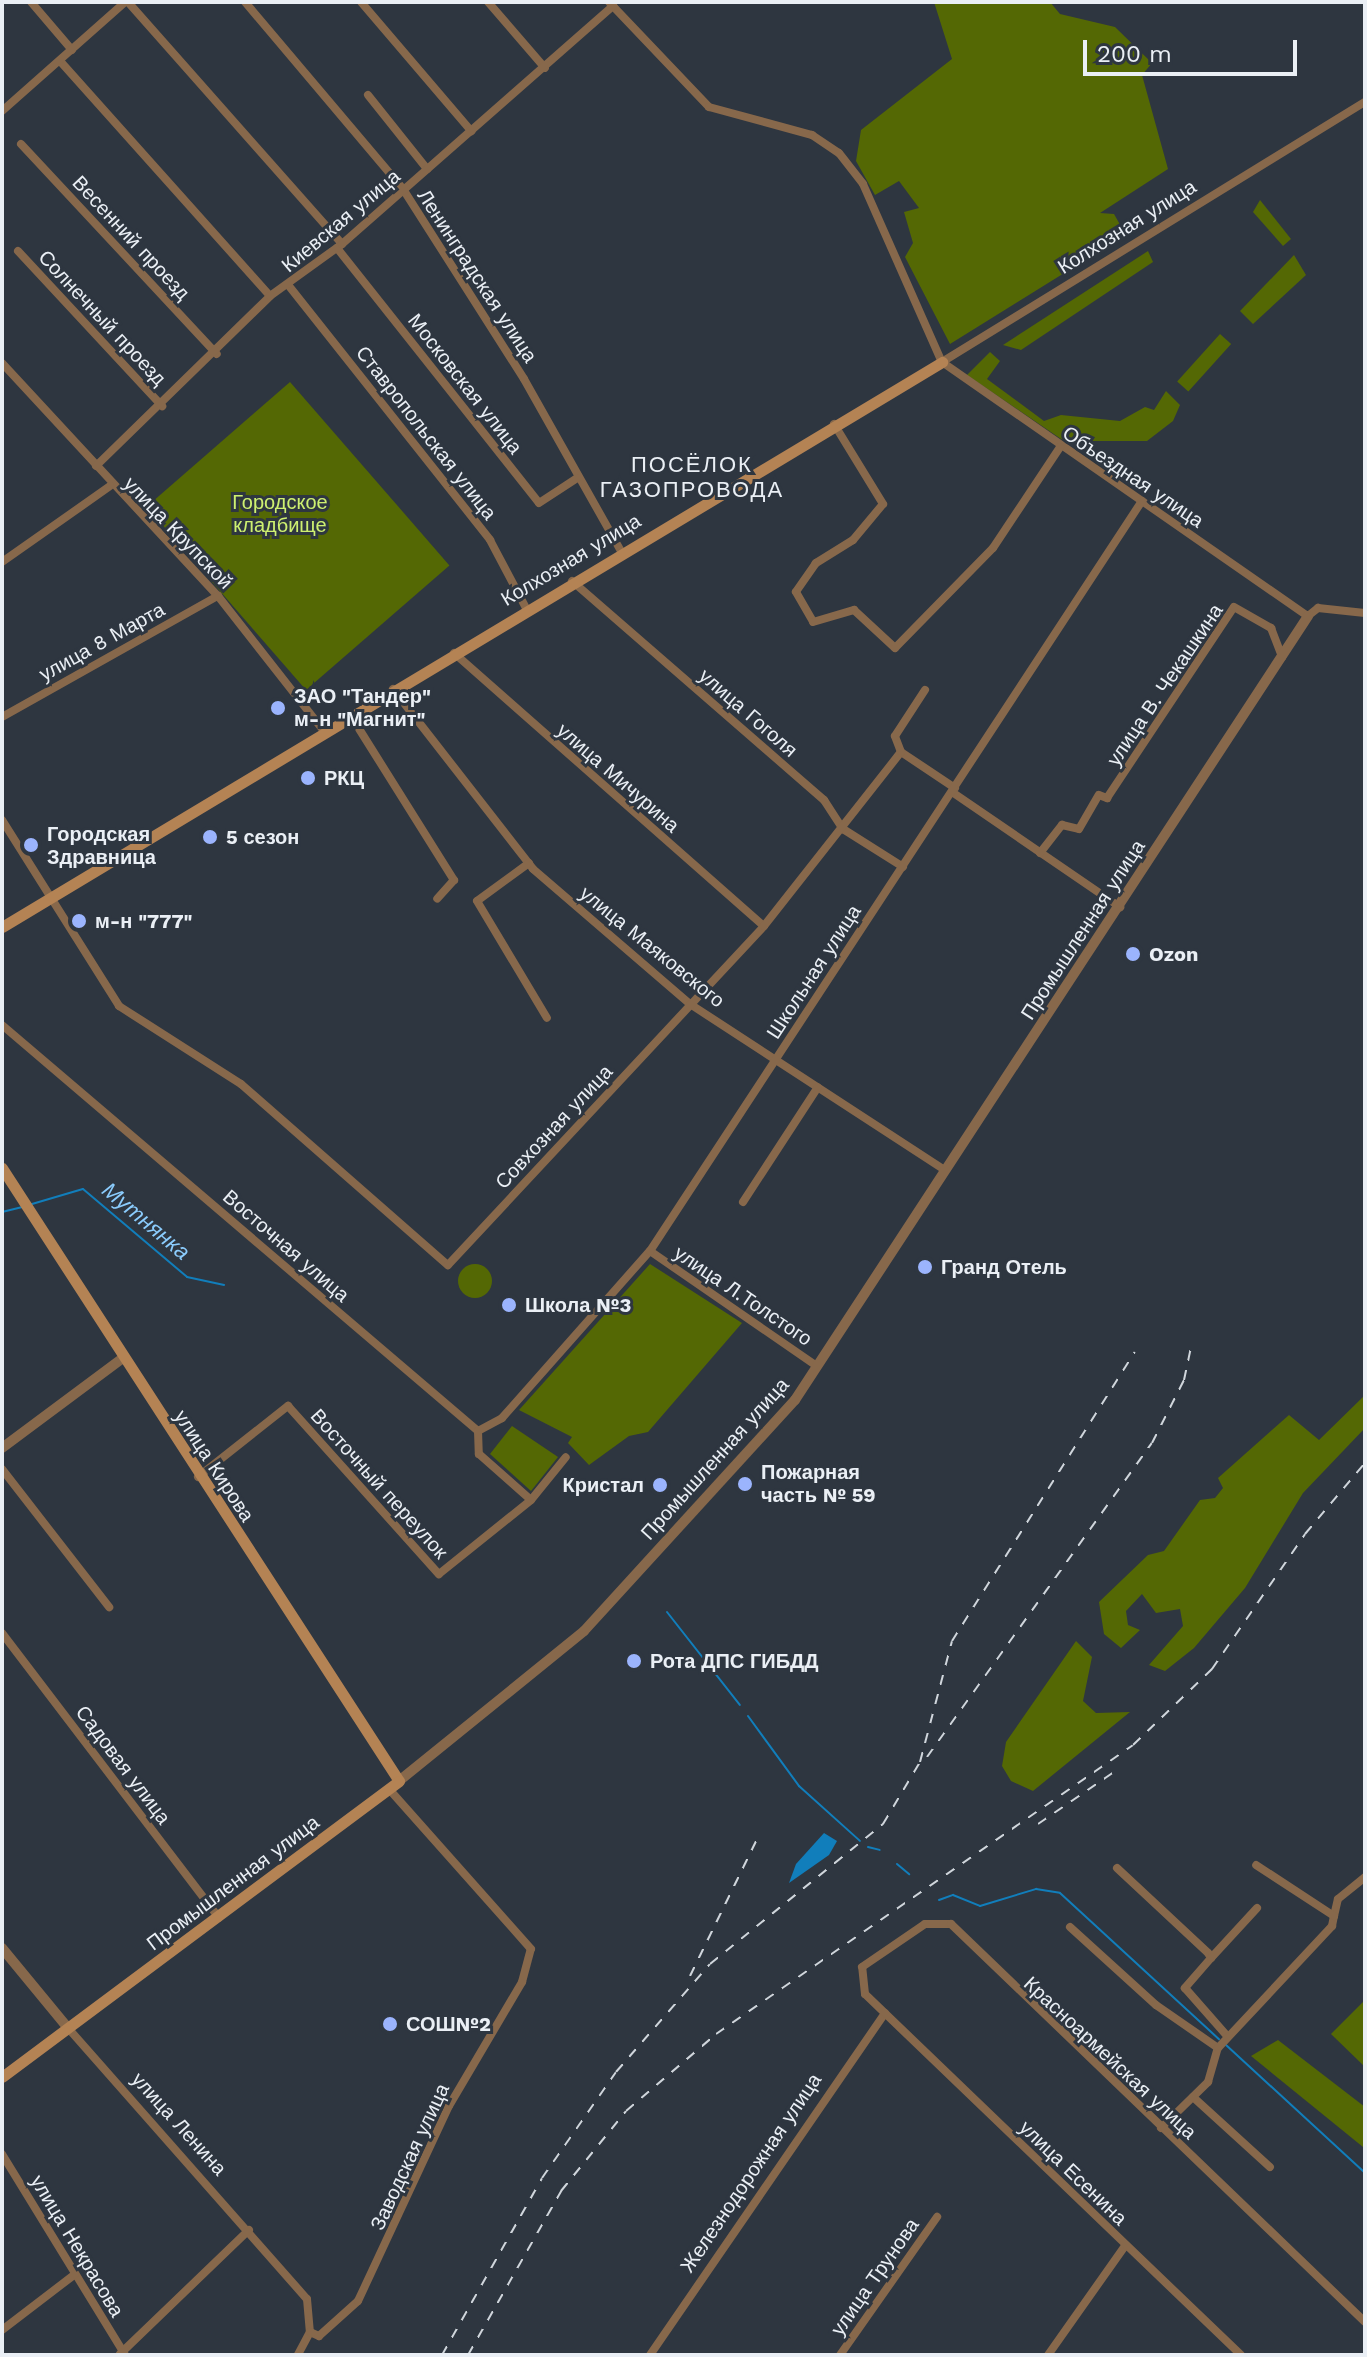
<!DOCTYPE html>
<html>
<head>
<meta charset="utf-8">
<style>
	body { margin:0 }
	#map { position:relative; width:1367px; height:2357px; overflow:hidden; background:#2e3640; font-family:"Work Sans",sans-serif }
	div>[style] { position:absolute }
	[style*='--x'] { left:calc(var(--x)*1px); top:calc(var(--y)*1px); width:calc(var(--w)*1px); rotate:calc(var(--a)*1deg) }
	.green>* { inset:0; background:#546804; transform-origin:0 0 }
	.round { border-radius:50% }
	.water>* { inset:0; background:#117ebb }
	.stream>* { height:2px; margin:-1px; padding:0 1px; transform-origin:1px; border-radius:1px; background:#117ebb }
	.minor>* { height:8px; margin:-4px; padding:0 4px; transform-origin:4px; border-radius:4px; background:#87684b }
	.tertiary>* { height:10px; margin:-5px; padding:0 5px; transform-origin:5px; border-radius:5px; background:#87684b }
	.secondary>* { height:11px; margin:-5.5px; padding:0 5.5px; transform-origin:5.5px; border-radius:5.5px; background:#b48354 }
	.rail>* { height:2px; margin-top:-1px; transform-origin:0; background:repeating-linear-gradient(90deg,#d0d6dc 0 10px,transparent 0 20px) }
	.dots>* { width:22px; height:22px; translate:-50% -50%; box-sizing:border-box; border:4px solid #2e3640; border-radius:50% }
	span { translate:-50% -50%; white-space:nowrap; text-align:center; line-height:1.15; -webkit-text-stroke:6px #2e3640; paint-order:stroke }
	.street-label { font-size:20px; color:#eaeff5 }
	.park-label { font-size:20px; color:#cef070 }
	.poi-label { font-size:20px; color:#eaeff5; font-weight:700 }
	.left { translate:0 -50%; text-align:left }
	.right { translate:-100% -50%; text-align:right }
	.neighbourhood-label { font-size:22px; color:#eaeff5; letter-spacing:2px }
	.water-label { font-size:22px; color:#8bccfd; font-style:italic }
	.frame { position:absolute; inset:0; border:4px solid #eaeff5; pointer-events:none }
	.scale { position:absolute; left:1083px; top:40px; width:214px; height:36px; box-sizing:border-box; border:4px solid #eaeff5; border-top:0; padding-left:10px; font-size:24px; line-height:28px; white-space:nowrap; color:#eaeff5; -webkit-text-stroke:6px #2e3640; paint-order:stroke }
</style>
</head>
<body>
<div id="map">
	<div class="green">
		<i style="clip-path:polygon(934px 2px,1050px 2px,1060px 14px,1115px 27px,1152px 63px,1142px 75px,1168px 169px,1100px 213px,1114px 214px,1123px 230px,1119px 239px,950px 344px,905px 257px,913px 243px,904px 212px,919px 208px,899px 181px,875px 195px,856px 161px,861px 130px,952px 59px)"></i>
		<i style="clip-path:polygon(1260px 200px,1291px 239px,1283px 246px,1253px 212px)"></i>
		<i style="clip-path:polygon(1148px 251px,1153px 262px,1021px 350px,1003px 345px)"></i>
		<i style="clip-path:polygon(1294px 255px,1306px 275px,1253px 324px,1240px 311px)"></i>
		<i style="left:1220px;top:334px;width:15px;height:64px;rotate:42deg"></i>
		<i style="clip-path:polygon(990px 352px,1000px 361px,987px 379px,1044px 421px,1061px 415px,1120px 421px,1145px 407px,1154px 410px,1166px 391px,1180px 405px,1173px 421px,1147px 441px,1064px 441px,967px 375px)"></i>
		<i style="left:290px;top:382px;width:243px;height:190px;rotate:49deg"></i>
		<i style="clip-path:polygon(650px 1264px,742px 1323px,648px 1432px,629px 1436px,589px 1465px,568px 1443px,572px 1437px,519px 1410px)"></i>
		<i class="round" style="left:458px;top:1264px;width:34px;height:34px"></i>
		<i style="clip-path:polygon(1365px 1395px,1365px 1428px,1303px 1493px,1245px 1588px,1194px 1648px,1165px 1671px,1149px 1665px,1183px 1626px,1180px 1609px,1156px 1613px,1142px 1594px,1126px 1611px,1128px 1625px,1140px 1630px,1121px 1648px,1104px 1634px,1099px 1602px,1148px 1555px,1164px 1551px,1200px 1500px,1215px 1498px,1223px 1488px,1218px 1478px,1289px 1415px,1319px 1440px)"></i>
		<i style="clip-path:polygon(512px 1426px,558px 1457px,531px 1491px,490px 1454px)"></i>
		<i style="clip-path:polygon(1076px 1641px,1092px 1657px,1083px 1701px,1096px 1713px,1130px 1712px,1033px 1791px,1011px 1781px,1002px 1766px,1006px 1742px)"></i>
		<i style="clip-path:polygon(1365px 2000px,1365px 2067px,1331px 2034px)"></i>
		<i style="clip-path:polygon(1278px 2040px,1365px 2107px,1363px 2147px,1251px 2056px)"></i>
	</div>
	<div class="water">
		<i style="clip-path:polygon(824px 1833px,837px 1841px,829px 1855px,789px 1883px,796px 1864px)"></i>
	</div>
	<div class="stream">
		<i style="--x:32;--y:1204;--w:53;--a:-16.4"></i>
		<i style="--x:83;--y:1189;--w:136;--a:40.2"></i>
		<i style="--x:187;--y:1277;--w:38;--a:12"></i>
		<i style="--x:2;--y:1212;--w:21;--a:-14"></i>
		<i style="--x:667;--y:1612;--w:118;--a:51.9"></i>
		<i style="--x:748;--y:1716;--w:87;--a:53.9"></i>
		<i style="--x:799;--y:1786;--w:82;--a:42"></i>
		<i style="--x:868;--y:1847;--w:12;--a:14"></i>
		<i style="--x:897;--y:1864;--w:16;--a:40"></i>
		<i style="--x:939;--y:1900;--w:15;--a:-20"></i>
		<i style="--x:953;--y:1895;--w:29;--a:22"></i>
		<i style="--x:980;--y:1906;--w:59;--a:-16.9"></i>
		<i style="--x:1036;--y:1889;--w:24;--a:9"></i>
		<i style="--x:1060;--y:1893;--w:216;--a:42.6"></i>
		<i style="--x:1226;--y:2045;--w:189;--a:42.6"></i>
	</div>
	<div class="minor">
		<i style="--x:31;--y:2;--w:63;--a:49.5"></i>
		<i style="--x:128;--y:2;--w:323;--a:48.5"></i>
		<i style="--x:245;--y:2;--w:245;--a:49.8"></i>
		<i style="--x:403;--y:189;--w:225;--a:57.5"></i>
		<i style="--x:524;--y:379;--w:197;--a:60.6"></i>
		<i style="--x:361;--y:2;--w:170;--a:49.5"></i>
		<i style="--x:488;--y:2;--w:87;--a:49.2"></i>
		<i style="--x:609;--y:2;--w:145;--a:46.4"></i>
		<i style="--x:709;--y:107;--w:107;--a:15.2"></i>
		<i style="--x:812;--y:135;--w:32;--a:34"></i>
		<i style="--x:839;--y:153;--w:39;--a:52"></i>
		<i style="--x:863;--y:184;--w:195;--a:66.1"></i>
		<i style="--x:60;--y:61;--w:315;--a:48.2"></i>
		<i style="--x:368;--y:95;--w:95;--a:51.4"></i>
		<i style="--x:2;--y:111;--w:164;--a:-41.5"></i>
		<i style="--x:21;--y:144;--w:287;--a:47"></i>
		<i style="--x:337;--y:248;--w:325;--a:51.6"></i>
		<i style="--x:539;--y:503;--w:45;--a:-33.3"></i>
		<i style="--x:18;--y:251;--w:212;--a:47.1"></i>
		<i style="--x:289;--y:286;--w:324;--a:51.6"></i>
		<i style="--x:490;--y:540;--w:77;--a:62.1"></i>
		<i style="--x:942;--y:362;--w:446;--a:34.8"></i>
		<i style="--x:1308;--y:616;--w:13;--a:-39"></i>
		<i style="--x:1318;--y:608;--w:47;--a:6.1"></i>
		<i style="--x:942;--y:362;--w:497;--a:-31.6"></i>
		<i style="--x:2;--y:363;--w:318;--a:47.2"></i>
		<i style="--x:218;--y:596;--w:172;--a:51.9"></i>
		<i style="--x:834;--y:424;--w:94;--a:58.5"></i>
		<i style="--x:883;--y:504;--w:47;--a:129.8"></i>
		<i style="--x:853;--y:540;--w:44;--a:148.1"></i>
		<i style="--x:816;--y:563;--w:35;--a:125"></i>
		<i style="--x:796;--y:592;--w:34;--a:60"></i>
		<i style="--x:813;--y:622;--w:43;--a:-16.3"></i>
		<i style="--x:854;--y:610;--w:56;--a:42.8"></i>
		<i style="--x:895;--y:648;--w:140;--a:-45.6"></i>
		<i style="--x:993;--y:548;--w:121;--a:-56.4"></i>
		<i style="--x:96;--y:466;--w:243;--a:-44.3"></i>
		<i style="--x:270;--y:296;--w:89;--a:-35.8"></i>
		<i style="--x:342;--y:244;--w:361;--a:-41.3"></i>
		<i style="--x:2;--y:562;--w:132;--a:-35.1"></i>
		<i style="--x:572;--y:581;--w:334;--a:41"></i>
		<i style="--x:824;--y:800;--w:35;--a:57"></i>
		<i style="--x:843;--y:829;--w:71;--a:32.3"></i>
		<i style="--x:454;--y:653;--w:413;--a:41.4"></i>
		<i style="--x:393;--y:689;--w:228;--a:52.1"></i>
		<i style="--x:533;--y:869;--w:207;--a:40.7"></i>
		<i style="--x:690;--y:1004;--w:304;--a:33.1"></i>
		<i style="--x:351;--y:716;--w:194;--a:57.9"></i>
		<i style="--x:454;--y:880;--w:25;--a:132"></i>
		<i style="--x:2;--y:717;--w:248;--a:-29.3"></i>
		<i style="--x:901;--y:752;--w:65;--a:33.7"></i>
		<i style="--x:952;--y:792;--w:204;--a:34.4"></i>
		<i style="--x:2;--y:820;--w:220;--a:57.8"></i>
		<i style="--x:119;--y:1006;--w:145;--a:32.6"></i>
		<i style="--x:241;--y:1084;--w:275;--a:41.2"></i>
		<i style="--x:448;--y:1265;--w:463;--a:-47"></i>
		<i style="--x:764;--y:926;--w:221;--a:-51.8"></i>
		<i style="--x:901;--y:752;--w:17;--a:-111"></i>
		<i style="--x:895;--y:736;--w:55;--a:-56.9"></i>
		<i style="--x:1040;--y:853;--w:36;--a:-52"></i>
		<i style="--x:1062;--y:825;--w:17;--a:13"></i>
		<i style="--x:1079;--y:829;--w:39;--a:-60"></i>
		<i style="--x:1099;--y:795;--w:9;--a:21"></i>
		<i style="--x:1107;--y:798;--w:229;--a:-56.4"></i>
		<i style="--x:1234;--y:607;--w:43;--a:29.6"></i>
		<i style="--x:1271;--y:628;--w:31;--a:69"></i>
		<i style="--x:529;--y:863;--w:64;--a:143.8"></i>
		<i style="--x:477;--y:901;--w:136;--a:59.1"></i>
		<i style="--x:2;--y:1025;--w:626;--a:40.46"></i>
		<i style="--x:478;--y:1431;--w:23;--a:88"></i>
		<i style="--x:479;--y:1454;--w:69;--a:41.5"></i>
		<i style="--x:743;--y:1202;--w:137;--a:-56.9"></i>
		<i style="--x:650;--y:1251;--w:203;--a:34.6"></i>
		<i style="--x:478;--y:1431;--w:27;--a:-28"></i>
		<i style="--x:502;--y:1418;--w:223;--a:-48.5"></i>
		<i style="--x:650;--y:1251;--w:897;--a:-56.74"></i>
		<i style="--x:2;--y:1469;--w:175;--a:52.2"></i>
		<i style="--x:198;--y:1477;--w:115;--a:-38.3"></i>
		<i style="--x:288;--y:1406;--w:226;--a:48.1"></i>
		<i style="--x:439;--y:1574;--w:118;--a:-38.8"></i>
		<i style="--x:531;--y:1500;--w:55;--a:-50.9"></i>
		<i style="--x:2;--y:1633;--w:358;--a:52.7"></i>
		<i style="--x:1117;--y:1868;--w:125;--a:43"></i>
		<i style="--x:1208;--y:1953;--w:6;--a:59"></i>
		<i style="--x:1211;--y:1958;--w:40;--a:131"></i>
		<i style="--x:1185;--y:1988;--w:65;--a:48.7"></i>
		<i style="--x:1334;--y:1916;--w:17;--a:-77"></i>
		<i style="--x:1338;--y:1899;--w:35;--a:-39"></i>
		<i style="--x:1070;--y:1927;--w:116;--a:42.2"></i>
		<i style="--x:1156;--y:2005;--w:75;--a:34.7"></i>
		<i style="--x:1211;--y:1958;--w:68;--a:-47.4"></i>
		<i style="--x:68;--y:2028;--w:361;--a:48.6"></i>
		<i style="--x:307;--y:2299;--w:33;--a:85"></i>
		<i style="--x:310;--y:2332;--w:26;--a:118"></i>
		<i style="--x:1193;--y:2097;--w:104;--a:42.3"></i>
		<i style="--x:1161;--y:2128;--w:66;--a:-44.4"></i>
		<i style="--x:1208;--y:2082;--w:35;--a:-74"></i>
		<i style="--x:1218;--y:2048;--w:167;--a:-46.9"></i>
		<i style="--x:1332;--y:1926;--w:10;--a:-79"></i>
		<i style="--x:1334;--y:1916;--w:93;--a:-146.8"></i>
		<i style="--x:2;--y:2154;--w:236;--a:58.5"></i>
		<i style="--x:2;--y:2330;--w:91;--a:-37.4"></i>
		<i style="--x:310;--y:2332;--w:10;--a:24"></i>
		<i style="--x:319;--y:2336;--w:52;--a:-41.9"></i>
		<i style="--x:358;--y:2301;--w:215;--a:-65"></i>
		<i style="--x:449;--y:2106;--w:144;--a:-59.5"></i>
		<i style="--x:522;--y:1982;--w:34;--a:-75"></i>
		<i style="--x:531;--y:1949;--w:214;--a:-131.6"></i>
		<i style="--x:120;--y:2354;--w:179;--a:-43.9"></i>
		<i style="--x:650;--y:2355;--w:415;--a:-55.5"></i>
		<i style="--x:840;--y:2355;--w:169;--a:-54.9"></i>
		<i style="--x:1048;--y:2355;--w:133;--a:-54.8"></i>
		<i style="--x:1241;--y:2355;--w:521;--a:-136.17"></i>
		<i style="--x:865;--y:1994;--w:27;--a:-96"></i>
		<i style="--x:862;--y:1967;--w:76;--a:-34.3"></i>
		<i style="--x:925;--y:1924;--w:26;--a:0"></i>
		<i style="--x:951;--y:1924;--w:574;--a:43.87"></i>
	</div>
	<div class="tertiary">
		<i style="--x:2;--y:1448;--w:152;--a:-36.7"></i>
		<i style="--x:399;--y:1781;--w:238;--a:-39"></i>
		<i style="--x:584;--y:1631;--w:313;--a:-47.6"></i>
		<i style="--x:795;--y:1400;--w:937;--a:-56.8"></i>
		<i style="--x:2;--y:1948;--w:104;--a:50.5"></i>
	</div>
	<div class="secondary">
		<i style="--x:2;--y:927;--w:1097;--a:-31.01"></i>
		<i style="--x:2;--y:1168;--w:730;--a:57.07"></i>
		<i style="--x:399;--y:1781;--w:495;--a:143.3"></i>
	</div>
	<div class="rail">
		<i style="--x:927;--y:1757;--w:386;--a:-54.4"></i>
		<i style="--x:1152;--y:1443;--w:71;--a:-63.1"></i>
		<i style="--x:1184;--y:1380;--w:39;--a:-78"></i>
		<i style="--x:1038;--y:1824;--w:92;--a:-34.4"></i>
		<i style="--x:690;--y:1976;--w:150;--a:-63.9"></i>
		<i style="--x:442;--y:2355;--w:203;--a:-60.5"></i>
		<i style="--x:542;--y:2178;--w:129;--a:-55.1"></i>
		<i style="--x:616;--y:2072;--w:143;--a:-49"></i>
		<i style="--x:710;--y:1964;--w:223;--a:-39"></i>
		<i style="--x:883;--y:1824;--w:72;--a:-59.2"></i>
		<i style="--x:920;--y:1762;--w:125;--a:-75.2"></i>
		<i style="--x:952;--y:1641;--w:342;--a:-57.7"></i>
		<i style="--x:468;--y:2355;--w:189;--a:-60.4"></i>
		<i style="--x:561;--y:2191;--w:103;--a:-50.9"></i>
		<i style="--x:626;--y:2111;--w:118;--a:-40.5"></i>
		<i style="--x:716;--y:2034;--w:507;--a:-34.72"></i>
		<i style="--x:1133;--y:1745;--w:110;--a:-43.9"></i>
		<i style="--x:1212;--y:1669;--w:164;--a:-55.4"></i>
		<i style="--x:1305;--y:1534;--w:93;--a:-49.8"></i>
	</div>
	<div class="dots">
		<i style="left:278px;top:708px;background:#9bb4fd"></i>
		<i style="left:308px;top:778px;background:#9bb4fd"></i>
		<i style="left:210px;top:837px;background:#9bb4fd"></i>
		<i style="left:31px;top:845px;background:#9bb4fd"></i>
		<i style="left:79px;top:921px;background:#9bb4fd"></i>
		<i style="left:1133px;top:954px;background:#9bb4fd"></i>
		<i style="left:925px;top:1267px;background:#9bb4fd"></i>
		<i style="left:509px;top:1305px;background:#9bb4fd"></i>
		<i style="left:745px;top:1484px;background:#9bb4fd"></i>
		<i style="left:660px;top:1485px;background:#9bb4fd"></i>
		<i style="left:634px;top:1661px;background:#9bb4fd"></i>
		<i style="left:390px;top:2024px;background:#9bb4fd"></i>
	</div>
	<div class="street-label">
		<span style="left:341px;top:221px;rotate:-40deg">Киевская улица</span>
		<span style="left:1127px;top:227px;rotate:-32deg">Колхозная улица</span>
		<span style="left:131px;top:238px;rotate:47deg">Весенний проезд</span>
		<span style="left:477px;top:276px;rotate:57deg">Ленинградская улица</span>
		<span style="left:102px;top:318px;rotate:47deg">Солнечный проезд</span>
		<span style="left:465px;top:384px;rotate:52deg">Московская улица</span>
		<span style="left:426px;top:433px;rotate:52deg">Ставропольская улица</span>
		<span style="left:1133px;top:477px;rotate:34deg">Объездная улица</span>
		<span style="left:178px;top:533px;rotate:46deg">улица Крупской</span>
		<span style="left:571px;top:560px;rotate:-31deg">Колхозная улица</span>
		<span style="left:102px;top:642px;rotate:-29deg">улица 8 Марта</span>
		<span style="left:1165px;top:685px;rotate:-56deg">улица В. Чекашкина</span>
		<span style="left:748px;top:713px;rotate:41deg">улица Гоголя</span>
		<span style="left:618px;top:778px;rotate:41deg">улица Мичурина</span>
		<span style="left:1083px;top:930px;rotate:-57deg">Промышленная улица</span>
		<span style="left:652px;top:947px;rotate:39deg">улица Маяковского</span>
		<span style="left:814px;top:972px;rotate:-57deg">Школьная улица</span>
		<span style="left:554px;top:1127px;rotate:-47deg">Совхозная улица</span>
		<span style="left:286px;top:1246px;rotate:41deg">Восточная улица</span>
		<span style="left:743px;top:1296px;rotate:34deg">улица Л.Толстого</span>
		<span style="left:715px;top:1459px;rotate:-48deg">Промышленная улица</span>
		<span style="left:214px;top:1466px;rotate:57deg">улица Кирова</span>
		<span style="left:379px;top:1484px;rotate:48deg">Восточный переулок</span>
		<span style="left:123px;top:1765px;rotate:53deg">Садовая улица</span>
		<span style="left:233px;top:1883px;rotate:-37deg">Промышленная улица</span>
		<span style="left:1110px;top:2058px;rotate:43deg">Красноармейская улица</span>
		<span style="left:179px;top:2124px;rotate:48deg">улица Ленина</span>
		<span style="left:410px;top:2157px;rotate:-65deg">Заводская улица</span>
		<span style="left:751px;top:2173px;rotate:-56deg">Железнодорожная улица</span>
		<span style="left:1073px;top:2173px;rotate:44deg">улица Есенина</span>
		<span style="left:77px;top:2246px;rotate:59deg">улица Некрасова</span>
		<span style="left:875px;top:2277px;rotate:-55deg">улица Трунова</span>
	</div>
	<div class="park-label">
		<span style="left:280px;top:514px">Городское<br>кладбище</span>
	</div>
	<div class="poi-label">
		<span class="left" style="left:294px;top:708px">ЗАО "Тандер"<br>м-н "Магнит"</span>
		<span class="left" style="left:324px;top:778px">РКЦ</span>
		<span class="left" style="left:47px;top:846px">Городская<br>Здравница</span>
		<span class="left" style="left:226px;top:837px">5 сезон</span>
		<span class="left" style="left:95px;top:921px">м-н "777"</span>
		<span class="left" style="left:1149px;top:954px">Ozon</span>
		<span class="left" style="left:941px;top:1267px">Гранд Отель</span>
		<span class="left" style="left:525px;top:1305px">Школа №3</span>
		<span class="left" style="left:761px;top:1484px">Пожарная<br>часть № 59</span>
		<span class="right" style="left:644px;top:1485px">Кристал</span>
		<span class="left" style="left:650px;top:1661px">Рота ДПС ГИБДД</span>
		<span class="left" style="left:406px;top:2024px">СОШ№2</span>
	</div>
	<div class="neighbourhood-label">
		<span style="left:692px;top:477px">ПОСЁЛОК<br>ГАЗОПРОВОДА</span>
	</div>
	<div class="water-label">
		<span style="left:146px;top:1221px;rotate:40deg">Мутнянка</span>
	</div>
	<div class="frame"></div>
	<div class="scale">200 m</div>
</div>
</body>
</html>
